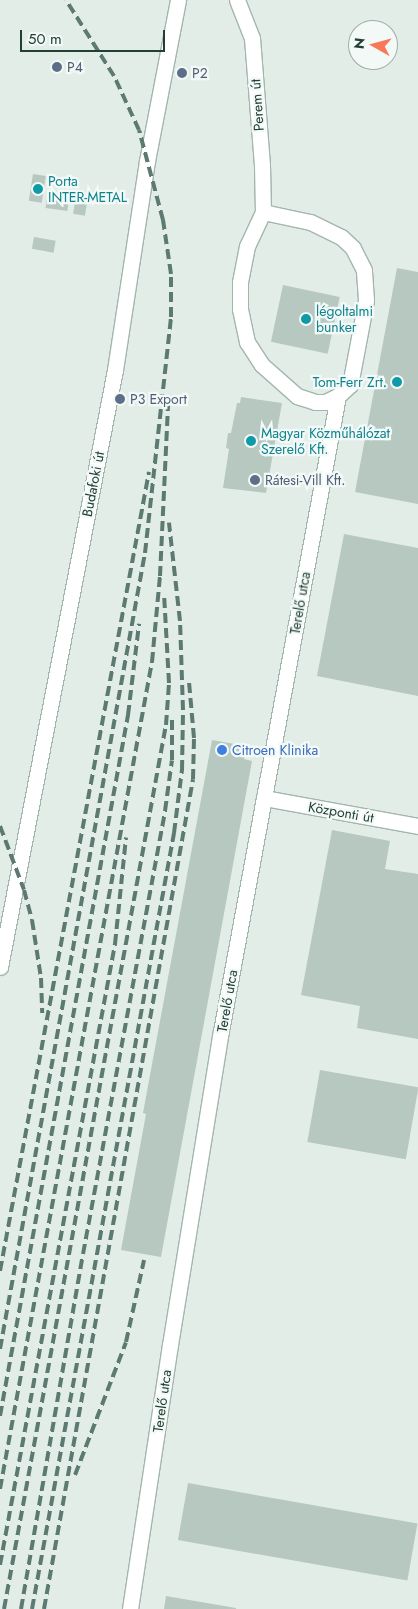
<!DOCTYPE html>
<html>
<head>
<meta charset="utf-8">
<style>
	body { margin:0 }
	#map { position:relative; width:418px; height:1609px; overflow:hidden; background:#e2ede8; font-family:Jost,sans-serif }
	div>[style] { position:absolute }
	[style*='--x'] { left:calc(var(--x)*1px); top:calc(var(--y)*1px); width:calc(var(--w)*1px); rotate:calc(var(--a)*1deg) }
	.building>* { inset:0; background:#b7c8c1; transform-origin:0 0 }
	.roads { filter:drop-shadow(1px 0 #a4b5af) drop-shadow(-1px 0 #a4b5af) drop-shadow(0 1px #a4b5af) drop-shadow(0 -1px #a4b5af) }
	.minor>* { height:15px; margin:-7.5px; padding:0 7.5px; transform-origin:7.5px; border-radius:7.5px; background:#fff }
	.rail>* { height:4px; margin-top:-2px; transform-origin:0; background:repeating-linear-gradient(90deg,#5c7a71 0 10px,transparent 0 15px) }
	.dots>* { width:14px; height:14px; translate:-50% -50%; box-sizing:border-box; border:2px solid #f3f9f6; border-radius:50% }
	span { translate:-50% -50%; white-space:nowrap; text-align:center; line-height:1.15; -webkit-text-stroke:4.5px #f3f9f6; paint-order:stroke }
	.service-label { font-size:14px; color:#4e5e75 }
	.left { translate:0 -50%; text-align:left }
	.street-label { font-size:14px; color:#213f36 }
	.culture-label { font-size:14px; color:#0d838f }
	.right { translate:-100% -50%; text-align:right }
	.shop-label { font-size:14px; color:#366cbe }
	.north { position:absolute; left:348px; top:20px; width:50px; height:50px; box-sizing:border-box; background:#f3f9f6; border:1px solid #9fafa9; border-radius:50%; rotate:277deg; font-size:14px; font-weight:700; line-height:20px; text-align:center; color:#213f36 }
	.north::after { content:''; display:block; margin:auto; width:18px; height:22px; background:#f77957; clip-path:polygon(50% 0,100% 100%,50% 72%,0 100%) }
	.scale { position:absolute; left:20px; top:30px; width:145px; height:22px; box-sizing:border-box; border:2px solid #213f36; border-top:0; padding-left:6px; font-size:15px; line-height:18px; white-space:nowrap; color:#213f36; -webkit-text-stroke:4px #f3f9f6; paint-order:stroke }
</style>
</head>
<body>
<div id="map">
	<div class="building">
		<i style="left:33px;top:174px;width:13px;height:27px;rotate:9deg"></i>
		<i style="left:47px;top:198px;width:22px;height:10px;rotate:8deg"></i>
		<i style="left:75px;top:202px;width:12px;height:12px;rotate:9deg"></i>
		<i style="left:34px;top:237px;width:22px;height:12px;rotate:10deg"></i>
		<i style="clip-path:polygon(397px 268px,418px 272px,418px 504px,355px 492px)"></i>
		<i style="left:283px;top:285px;width:58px;height:58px;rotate:12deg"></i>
		<i style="clip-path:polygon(241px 397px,282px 403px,266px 493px,223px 488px,229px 449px,226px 448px,228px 433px,231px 433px,237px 403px,240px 403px)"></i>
		<i style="clip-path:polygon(344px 534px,418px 548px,418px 696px,317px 676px)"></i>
		<i style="clip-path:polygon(212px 740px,246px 746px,244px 759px,252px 761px,161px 1257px,121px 1250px,146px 1114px,143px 1113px)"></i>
		<i style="clip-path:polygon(332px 830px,390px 841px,385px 869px,418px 874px,418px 1039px,357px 1028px,360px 1006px,301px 995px)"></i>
		<i style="left:320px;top:1070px;width:100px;height:73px;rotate:10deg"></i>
		<i style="left:188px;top:1483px;width:233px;height:58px;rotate:10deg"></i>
		<i style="clip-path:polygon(166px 1596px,236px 1608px,236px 1609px,164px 1609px)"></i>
	</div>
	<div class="roads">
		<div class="minor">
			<i style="--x:237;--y:0;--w:41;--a:68.5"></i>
			<i style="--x:252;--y:38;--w:127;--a:85.5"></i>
			<i style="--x:262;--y:165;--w:47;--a:88.8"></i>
			<i style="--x:263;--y:212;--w:38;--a:115"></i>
			<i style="--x:247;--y:246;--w:37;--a:101"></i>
			<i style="--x:240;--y:282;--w:27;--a:90"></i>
			<i style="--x:240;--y:309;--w:34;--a:78"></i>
			<i style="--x:247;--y:342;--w:27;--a:57"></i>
			<i style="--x:262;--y:365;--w:47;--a:41.5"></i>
			<i style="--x:297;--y:396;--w:19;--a:18"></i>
			<i style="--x:315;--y:402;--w:10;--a:0"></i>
			<i style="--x:325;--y:402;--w:14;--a:-25"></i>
			<i style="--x:338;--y:396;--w:16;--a:-43"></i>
			<i style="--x:350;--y:385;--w:86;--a:-79.3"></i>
			<i style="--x:366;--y:300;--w:30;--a:-94"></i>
			<i style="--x:364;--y:270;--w:25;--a:-117"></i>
			<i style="--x:353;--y:248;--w:16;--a:-137"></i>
			<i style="--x:341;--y:237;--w:34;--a:-154"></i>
			<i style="--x:310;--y:222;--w:48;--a:-168"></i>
			<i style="--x:264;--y:798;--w:157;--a:10.3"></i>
			<i style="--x:0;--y:967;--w:608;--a:-79.1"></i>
			<i style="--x:115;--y:370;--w:211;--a:-81.3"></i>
			<i style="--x:147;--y:161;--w:164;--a:-79.1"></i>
			<i style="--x:130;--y:1609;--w:267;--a:-81.4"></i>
			<i style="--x:170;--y:1345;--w:318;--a:-80.8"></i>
			<i style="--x:221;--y:1031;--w:646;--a:-79.56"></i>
		</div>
	</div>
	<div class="rail">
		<i style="--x:0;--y:826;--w:68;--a:69.4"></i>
		<i style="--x:24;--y:890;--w:31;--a:75"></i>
		<i style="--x:32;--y:920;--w:59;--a:81.2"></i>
		<i style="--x:41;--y:978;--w:35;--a:88"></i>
		<i style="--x:0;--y:1271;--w:813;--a:-79.44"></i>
		<i style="--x:0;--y:1349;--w:809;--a:-79.68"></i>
		<i style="--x:145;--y:553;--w:237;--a:-83.7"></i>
		<i style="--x:171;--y:317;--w:43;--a:-90"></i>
		<i style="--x:171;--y:274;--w:55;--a:-98.4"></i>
		<i style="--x:163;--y:220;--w:93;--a:-104.9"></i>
		<i style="--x:139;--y:130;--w:60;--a:-114.8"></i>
		<i style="--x:114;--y:76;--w:90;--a:-122.3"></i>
		<i style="--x:0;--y:1416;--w:713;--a:-79.65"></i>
		<i style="--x:128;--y:715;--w:92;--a:-83.1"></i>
		<i style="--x:75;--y:1475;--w:142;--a:-69"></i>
		<i style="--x:126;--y:1342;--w:84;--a:-77.6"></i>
		<i style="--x:0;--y:1489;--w:841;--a:-79.59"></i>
		<i style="--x:152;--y:662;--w:86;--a:-84.7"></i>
		<i style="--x:160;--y:576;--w:172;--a:-87.3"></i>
		<i style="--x:0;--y:1565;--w:632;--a:-79.51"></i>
		<i style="--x:115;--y:944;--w:107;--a:-84.1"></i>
		<i style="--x:4;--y:1609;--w:899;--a:-79.62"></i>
		<i style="--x:166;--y:725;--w:42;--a:-85.9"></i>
		<i style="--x:169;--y:683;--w:89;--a:-93.2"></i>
		<i style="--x:21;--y:1609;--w:360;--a:-80.1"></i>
		<i style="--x:83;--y:1254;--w:451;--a:-79.5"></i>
		<i style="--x:165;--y:811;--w:51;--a:-82.2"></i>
		<i style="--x:172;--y:760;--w:40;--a:-90"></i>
		<i style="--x:32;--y:1609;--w:789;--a:-79.63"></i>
		<i style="--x:174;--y:833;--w:64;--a:-82.8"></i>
		<i style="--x:182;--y:770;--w:60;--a:-89"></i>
		<i style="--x:183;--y:710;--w:89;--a:-91.9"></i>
		<i style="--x:180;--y:621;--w:99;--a:-96.4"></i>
		<i style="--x:44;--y:1609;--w:843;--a:-79.82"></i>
		<i style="--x:193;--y:779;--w:41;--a:-88.6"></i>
		<i style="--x:194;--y:738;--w:56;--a:-95.1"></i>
	</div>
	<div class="dots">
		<i style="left:57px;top:67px;background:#5c6f8a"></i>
		<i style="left:182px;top:73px;background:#5c6f8a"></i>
		<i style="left:38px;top:189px;background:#0f9aa8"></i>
		<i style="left:306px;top:319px;background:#0f9aa8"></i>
		<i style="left:397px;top:382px;background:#0f9aa8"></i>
		<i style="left:120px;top:399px;background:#5c6f8a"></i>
		<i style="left:251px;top:441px;background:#0f9aa8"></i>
		<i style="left:255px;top:480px;background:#5c6f8a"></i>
		<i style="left:222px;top:750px;background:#3f7fe0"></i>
	</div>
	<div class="service-label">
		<span class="left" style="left:67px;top:67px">P4</span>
		<span class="left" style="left:192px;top:73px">P2</span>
		<span class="left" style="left:130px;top:399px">P3 Export</span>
		<span class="left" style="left:265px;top:480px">Rátesi-Vill Kft.</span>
	</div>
	<div class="street-label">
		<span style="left:257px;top:105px;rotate:-94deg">Perem út</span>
		<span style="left:93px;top:484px;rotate:-79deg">Budafoki út</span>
		<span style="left:300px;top:603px;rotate:-80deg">Terelő utca</span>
		<span style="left:341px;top:812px;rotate:10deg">Központi út</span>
		<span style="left:227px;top:1001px;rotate:-80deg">Terelő utca</span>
		<span style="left:162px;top:1401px;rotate:-82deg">Terelő utca</span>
	</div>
	<div class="culture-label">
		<span class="left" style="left:48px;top:189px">Porta<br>INTER-METAL</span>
		<span class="left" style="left:316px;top:319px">légoltalmi<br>bunker</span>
		<span class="right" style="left:387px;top:382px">Tom-Ferr Zrt.</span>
		<span class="left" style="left:261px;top:441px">Magyar Közműhálózat<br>Szerelő Kft.</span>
	</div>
	<div class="shop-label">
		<span class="left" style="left:232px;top:750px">Citroen Klinika</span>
	</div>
	<div class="north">N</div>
	<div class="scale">50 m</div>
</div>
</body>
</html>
